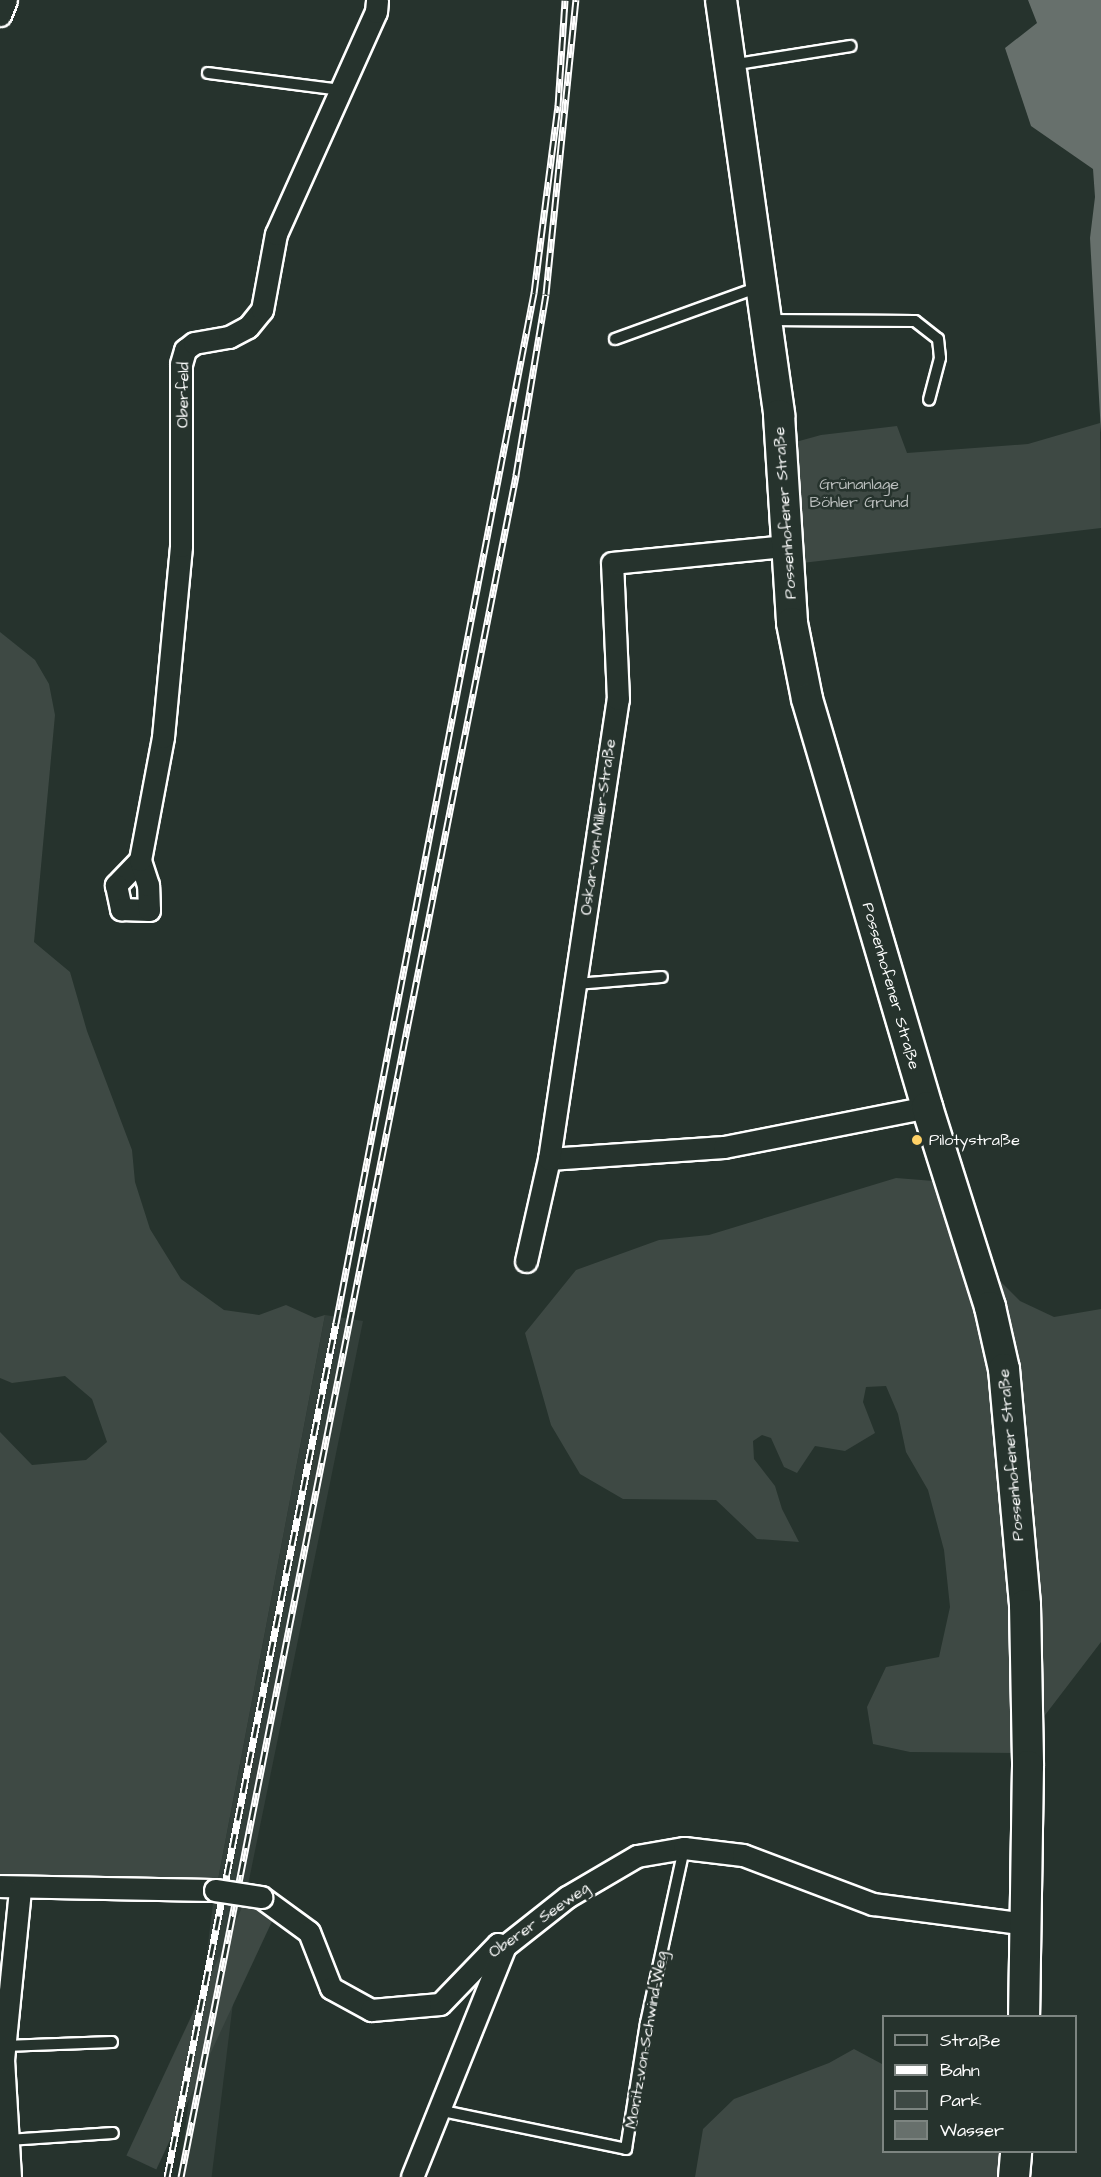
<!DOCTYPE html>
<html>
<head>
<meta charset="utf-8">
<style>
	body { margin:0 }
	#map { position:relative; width:1101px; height:2177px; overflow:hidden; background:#26332d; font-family:"Architects Daughter",sans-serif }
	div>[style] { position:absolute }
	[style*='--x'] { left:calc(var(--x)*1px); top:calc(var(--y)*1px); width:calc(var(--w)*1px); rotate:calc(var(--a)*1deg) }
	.built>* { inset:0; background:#333f3a; transform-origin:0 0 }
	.green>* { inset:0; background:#3e4944; transform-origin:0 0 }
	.water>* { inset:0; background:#67706c }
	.roads { filter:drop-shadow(2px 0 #fff) drop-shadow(-2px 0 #fff) drop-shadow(0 2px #fff) drop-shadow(0 -2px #fff) }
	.lane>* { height:10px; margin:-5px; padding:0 5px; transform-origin:5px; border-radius:5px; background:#26332d }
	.street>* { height:21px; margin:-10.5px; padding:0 10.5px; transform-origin:10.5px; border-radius:10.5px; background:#26332d }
	.secondary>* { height:30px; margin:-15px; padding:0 15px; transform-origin:15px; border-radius:15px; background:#26332d }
	.rail>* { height:7px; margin-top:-3.5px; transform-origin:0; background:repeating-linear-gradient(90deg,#26332d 0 14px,#fff 0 28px); box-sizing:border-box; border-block:2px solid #fff }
	.bridges { filter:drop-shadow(2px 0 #fff) drop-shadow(-2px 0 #fff) drop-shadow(0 2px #fff) drop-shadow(0 -2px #fff) }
	.street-bridge>* { height:21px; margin:-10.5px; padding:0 10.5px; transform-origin:10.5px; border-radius:10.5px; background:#26332d }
	.dots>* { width:16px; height:16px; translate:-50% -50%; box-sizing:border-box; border:3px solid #26332d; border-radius:50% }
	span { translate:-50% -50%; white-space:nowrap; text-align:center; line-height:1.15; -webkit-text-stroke:5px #26332d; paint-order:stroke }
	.street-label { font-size:16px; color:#fff }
	.park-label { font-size:16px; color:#bbbfbe }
	.poi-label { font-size:16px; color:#fff }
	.left { translate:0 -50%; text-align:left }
	.legend { position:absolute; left:882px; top:2015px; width:195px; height:138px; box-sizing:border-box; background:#26332d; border:2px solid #7d8581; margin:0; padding:8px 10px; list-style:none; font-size:18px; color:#fff }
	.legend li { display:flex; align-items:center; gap:12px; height:30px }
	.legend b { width:30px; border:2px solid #7d8581 }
</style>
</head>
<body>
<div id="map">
	<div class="built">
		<i style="clip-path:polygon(325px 1315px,363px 1321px,247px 1890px,217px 1885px)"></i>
		<i style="left:214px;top:1895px;width:32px;height:288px;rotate:7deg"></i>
	</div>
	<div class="green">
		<i style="clip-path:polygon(1100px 423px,1101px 528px,802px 563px,792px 443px,821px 435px,897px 426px,907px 453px,1028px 444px)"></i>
		<i style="clip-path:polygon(0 632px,35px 660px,49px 684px,55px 715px,34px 942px,70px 972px,87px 1031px,132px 1150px,135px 1182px,150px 1229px,181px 1279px,224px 1310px,259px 1315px,286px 1305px,315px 1318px,325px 1315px,217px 1885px,0 1880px,0 1432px,32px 1465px,86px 1460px,107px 1442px,92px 1399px,65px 1376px,12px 1383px,0 1378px)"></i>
		<i style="clip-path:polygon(896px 1178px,934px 1181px,953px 1218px,996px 1277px,1020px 1301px,1054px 1317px,1101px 1309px,1101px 1642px,1016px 1753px,910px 1752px,873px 1744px,867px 1707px,886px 1667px,939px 1657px,950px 1607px,944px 1550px,928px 1490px,906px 1452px,898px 1414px,886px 1386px,866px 1387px,863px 1402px,875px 1433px,845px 1451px,815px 1446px,797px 1473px,784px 1467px,771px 1438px,762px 1435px,753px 1441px,754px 1459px,775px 1486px,782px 1509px,799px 1542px,757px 1539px,716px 1500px,623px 1499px,580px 1474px,551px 1425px,525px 1333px,576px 1270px,659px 1240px,709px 1235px)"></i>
		<i style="left:246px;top:1899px;width:33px;height:283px;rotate:25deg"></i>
		<i style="clip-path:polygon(854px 2049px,882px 2064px,884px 2152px,999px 2152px,998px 2177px,695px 2177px,703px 2129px,734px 2099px,829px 2063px)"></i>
	</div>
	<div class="water">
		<i style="clip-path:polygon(1028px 0,1101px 0,1101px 433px,1090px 238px,1095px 197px,1093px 169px,1031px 126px,1005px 48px,1037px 23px)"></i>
	</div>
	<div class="roads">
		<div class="lane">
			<i style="--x:731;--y:65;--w:121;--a:-9"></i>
			<i style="--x:208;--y:73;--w:133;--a:7.3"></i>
			<i style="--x:767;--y:320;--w:148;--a:0.4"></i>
			<i style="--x:915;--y:321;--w:29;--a:38"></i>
			<i style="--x:938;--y:339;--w:19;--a:84"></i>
			<i style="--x:940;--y:358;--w:43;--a:104.7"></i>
			<i style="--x:615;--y:339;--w:153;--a:-19.9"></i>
			<i style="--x:575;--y:984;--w:87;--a:-4.6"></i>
			<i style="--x:4;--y:2046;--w:108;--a:-2.1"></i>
			<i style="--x:438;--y:2110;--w:192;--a:11.7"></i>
			<i style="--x:626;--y:2149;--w:128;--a:-81"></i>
			<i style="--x:646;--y:2023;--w:179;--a:-77.7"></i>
			<i style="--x:8;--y:2140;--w:105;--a:-3.8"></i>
		</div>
		<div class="street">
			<i style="--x:0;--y:15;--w:16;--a:-68"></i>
			<i style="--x:140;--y:860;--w:35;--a:134"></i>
			<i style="--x:116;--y:885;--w:25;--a:78"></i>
			<i style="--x:121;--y:909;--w:28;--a:2"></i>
			<i style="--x:149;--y:910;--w:25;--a:-92"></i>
			<i style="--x:148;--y:885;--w:26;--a:-108"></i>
			<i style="--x:140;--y:860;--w:125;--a:-79.4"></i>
			<i style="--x:163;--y:737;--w:192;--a:-84.6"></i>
			<i style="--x:181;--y:546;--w:182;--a:-90"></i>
			<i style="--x:181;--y:364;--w:15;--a:-74"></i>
			<i style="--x:185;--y:350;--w:11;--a:-38"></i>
			<i style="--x:194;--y:343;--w:36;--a:-10"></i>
			<i style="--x:229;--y:337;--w:21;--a:-28"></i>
			<i style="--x:248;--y:327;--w:22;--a:-51"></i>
			<i style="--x:262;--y:310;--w:77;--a:-79.6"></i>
			<i style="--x:276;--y:234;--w:243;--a:-65.8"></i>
			<i style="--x:376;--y:12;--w:12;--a:-85"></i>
			<i style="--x:549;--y:1159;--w:175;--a:-3.9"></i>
			<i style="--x:724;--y:1147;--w:207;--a:-11.1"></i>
			<i style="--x:526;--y:1261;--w:105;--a:-77.3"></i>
			<i style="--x:549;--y:1159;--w:465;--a:-81.5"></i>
			<i style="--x:618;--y:699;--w:136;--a:-92.5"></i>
			<i style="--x:612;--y:563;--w:175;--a:-5.6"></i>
			<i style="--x:0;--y:1886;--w:215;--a:1.1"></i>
			<i style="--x:261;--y:1897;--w:59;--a:36.1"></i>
			<i style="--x:309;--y:1932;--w:60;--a:68.6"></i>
			<i style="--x:331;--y:1988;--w:46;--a:28.8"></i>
			<i style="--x:371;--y:2010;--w:69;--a:-5"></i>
			<i style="--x:440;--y:2004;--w:83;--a:-46"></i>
			<i style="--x:498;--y:1944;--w:7;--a:16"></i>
			<i style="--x:505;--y:1946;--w:79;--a:-38.3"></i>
			<i style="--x:567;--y:1897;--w:81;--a:-30.4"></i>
			<i style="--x:637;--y:1856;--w:48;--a:-9.7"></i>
			<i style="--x:684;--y:1848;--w:59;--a:6.8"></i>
			<i style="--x:743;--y:1855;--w:139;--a:20.7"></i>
			<i style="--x:873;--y:1904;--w:155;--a:7.4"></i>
			<i style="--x:10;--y:2177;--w:117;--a:-93.4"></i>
			<i style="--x:3;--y:2060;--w:172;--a:-84.3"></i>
			<i style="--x:412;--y:2177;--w:249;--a:-68.1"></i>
		</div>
		<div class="secondary">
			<i style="--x:721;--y:0;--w:419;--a:82"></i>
			<i style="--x:779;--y:415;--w:208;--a:86.4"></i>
			<i style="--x:792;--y:623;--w:77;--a:78.8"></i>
			<i style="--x:807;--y:699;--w:425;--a:73.6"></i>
			<i style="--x:927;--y:1107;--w:210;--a:72.5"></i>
			<i style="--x:990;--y:1307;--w:64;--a:77.3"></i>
			<i style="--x:1004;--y:1369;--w:237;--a:84.9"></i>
			<i style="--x:1025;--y:1605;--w:161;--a:88.9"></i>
			<i style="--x:1028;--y:1766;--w:250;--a:90.9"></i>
			<i style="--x:1014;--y:2177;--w:25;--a:-85"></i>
		</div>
	</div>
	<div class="rail">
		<i style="--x:167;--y:2177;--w:871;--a:-78.81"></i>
		<i style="--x:336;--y:1323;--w:1049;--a:-79.12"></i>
		<i style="--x:534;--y:293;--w:189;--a:-82.7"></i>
		<i style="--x:558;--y:106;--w:106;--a:-86.2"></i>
		<i style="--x:181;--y:2177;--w:1735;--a:-78.86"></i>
		<i style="--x:516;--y:475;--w:183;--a:-80.6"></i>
		<i style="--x:546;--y:294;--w:296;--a:-84.2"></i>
	</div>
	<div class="bridges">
		<div class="street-bridge">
			<i style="--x:215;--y:1890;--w:47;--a:8.7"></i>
		</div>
	</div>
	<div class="dots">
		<i style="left:917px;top:1140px;background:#ffd166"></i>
	</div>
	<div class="street-label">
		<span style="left:183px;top:395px;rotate:-89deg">Oberfeld</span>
		<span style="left:785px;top:513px;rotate:-94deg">Possenhofener Straße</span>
		<span style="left:598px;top:827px;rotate:-82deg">Oskar-von-Miller-Straße</span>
		<span style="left:891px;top:986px;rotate:74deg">Possenhofener Straße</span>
		<span style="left:1011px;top:1455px;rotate:-95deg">Possenhofener Straße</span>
		<span style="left:539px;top:1920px;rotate:-35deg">Oberer Seeweg</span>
		<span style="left:646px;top:2040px;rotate:-80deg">Moritz-von-Schwind-Weg</span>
	</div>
	<div class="park-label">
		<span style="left:859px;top:493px">Grünanlage<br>Böhler Grund</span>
	</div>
	<div class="poi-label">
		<span class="left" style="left:929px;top:1140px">Pilotystraße</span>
	</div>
	<ul class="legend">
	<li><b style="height:8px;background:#26332d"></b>Straße</li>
	<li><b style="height:8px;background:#fff"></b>Bahn</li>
	<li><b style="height:16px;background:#3e4944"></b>Park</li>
	<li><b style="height:16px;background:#67706c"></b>Wasser</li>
	</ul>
</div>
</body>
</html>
